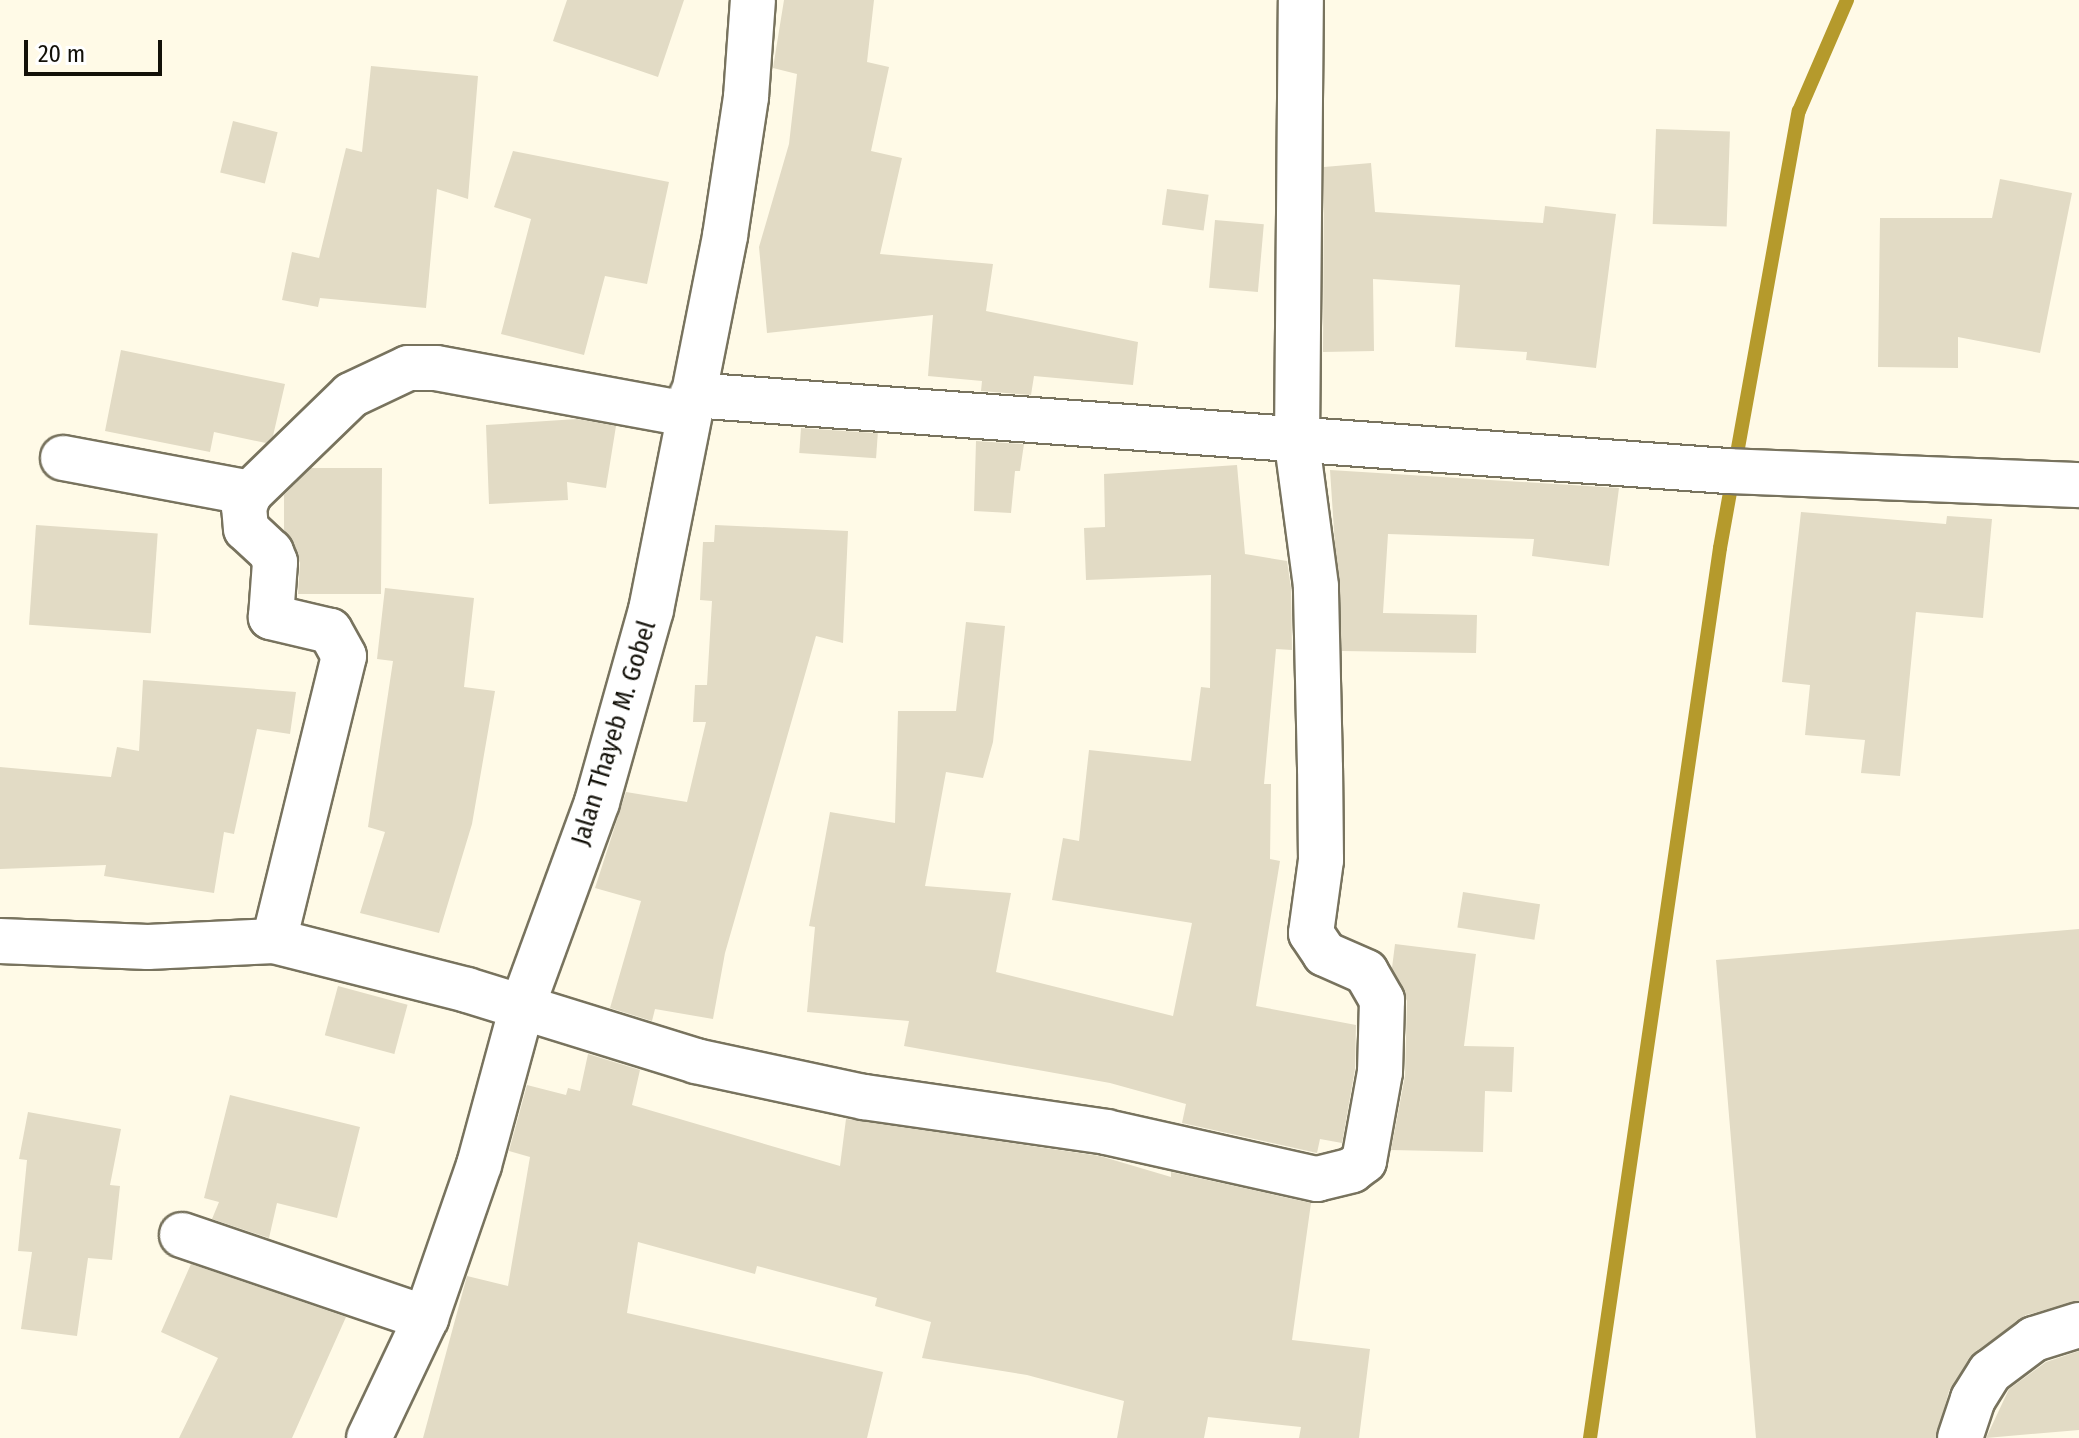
<!DOCTYPE html>
<html>
<head>
<meta charset="utf-8">
<style>
	body { margin:0 }
	#map { position:relative; width:2079px; height:1438px; overflow:hidden; background:#fffae7; font-family:"Fira Sans Condensed",sans-serif }
	div>[style] { position:absolute }
	[style*='--x'] { left:calc(var(--x)*1px); top:calc(var(--y)*1px); width:calc(var(--w)*1px); rotate:calc(var(--a)*1deg) }
	.stream>* { height:14px; margin:-7px; padding:0 7px; transform-origin:7px; border-radius:7px; background:#b59a2c }
	.building>* { inset:0; background:#e2dbc5; transform-origin:0 0 }
	.roads { filter:drop-shadow(2px 0 #78735e) drop-shadow(-2px 0 #78735e) drop-shadow(0 2px #78735e) drop-shadow(0 -2px #78735e) }
	.minor>* { height:44px; margin:-22px; padding:0 22px; transform-origin:22px; border-radius:22px; background:#fff }
	.major>* { height:44px; margin:-22px; padding:0 22px; transform-origin:22px; border-radius:22px; background:#fff }
	span { translate:-50% -50%; white-space:nowrap; text-align:center; line-height:1.15; -webkit-text-stroke:6px #fff; paint-order:stroke }
	.street-label { font-size:26px; color:#131109 }
	.scale { position:absolute; left:24px; top:40px; width:138px; height:36px; box-sizing:border-box; border:4px solid #131109; border-top:0; padding-left:10px; font-size:24px; line-height:28px; white-space:nowrap; color:#131109; -webkit-text-stroke:6px #fff; paint-order:stroke }
</style>
</head>
<body>
<div id="map">
	<div class="stream">
		<i style="--x:1590;--y:1438;--w:899;--a:-81.69"></i>
		<i style="--x:1720;--y:548;--w:444;--a:-79.8"></i>
		<i style="--x:1799;--y:111;--w:121;--a:-66.6"></i>
	</div>
	<div class="building">
		<i style="clip-path:polygon(567px 0,684px 0,658px 77px,553px 41px)"></i>
		<i style="clip-path:polygon(784px 0,874px 0,867px 62px,889px 67px,871px 151px,902px 158px,880px 254px,993px 264px,986px 311px,1138px 342px,1133px 385px,1034px 376px,1031px 395px,981px 391px,982px 381px,928px 376px,933px 315px,767px 333px,759px 247px,789px 144px,797px 74px,773px 68px)"></i>
		<i style="clip-path:polygon(371px 66px,478px 76px,468px 199px,437px 189px,426px 308px,320px 298px,318px 307px,282px 300px,292px 252px,319px 258px,346px 148px,362px 152px)"></i>
		<i style="left:233px;top:121px;width:46px;height:53px;rotate:14deg"></i>
		<i style="left:1656px;top:129px;width:74px;height:95px;rotate:2deg"></i>
		<i style="clip-path:polygon(513px 151px,669px 182px,647px 284px,605px 276px,584px 355px,501px 334px,531px 219px,494px 207px)"></i>
		<i style="clip-path:polygon(1371px 163px,1375px 212px,1543px 223px,1545px 206px,1616px 214px,1596px 368px,1526px 360px,1527px 352px,1455px 347px,1460px 285px,1373px 279px,1374px 351px,1323px 352px,1324px 167px)"></i>
		<i style="clip-path:polygon(2000px 179px,2072px 193px,2040px 353px,1958px 337px,1958px 368px,1878px 367px,1880px 218px,1992px 218px)"></i>
		<i style="left:1167px;top:189px;width:42px;height:36px;rotate:8deg"></i>
		<i style="left:1215px;top:220px;width:49px;height:68px;rotate:5deg"></i>
		<i style="clip-path:polygon(121px 350px,285px 384px,273px 436px,266px 443px,214px 432px,210px 452px,105px 431px)"></i>
		<i style="clip-path:polygon(577px 419px,616px 426px,606px 488px,567px 482px,568px 500px,489px 504px,486px 425px)"></i>
		<i style="left:801px;top:428px;width:77px;height:25px;rotate:4deg"></i>
		<i style="clip-path:polygon(976px 441px,1024px 444px,1020px 471px,1015px 471px,1011px 513px,974px 511px)"></i>
		<i style="clip-path:polygon(1237px 465px,1245px 554px,1287px 561px,1291px 588px,1292px 650px,1276px 649px,1264px 784px,1271px 784px,1270px 859px,1280px 861px,1256px 1006px,1356px 1025px,1355px 1069px,1342px 1143px,1320px 1139px,1317px 1153px,1182px 1123px,1186px 1104px,1110px 1083px,904px 1046px,909px 1021px,807px 1012px,815px 927px,809px 926px,830px 812px,895px 823px,898px 711px,956px 711px,966px 622px,1005px 626px,993px 742px,983px 778px,946px 772px,925px 886px,1011px 893px,996px 972px,1173px 1016px,1192px 923px,1052px 900px,1063px 838px,1079px 841px,1089px 750px,1191px 761px,1201px 687px,1210px 688px,1211px 575px,1086px 580px,1084px 528px,1105px 527px,1104px 474px)"></i>
		<i style="clip-path:polygon(311px 468px,382px 468px,381px 594px,298px 594px,300px 563px,284px 530px,284px 495px)"></i>
		<i style="clip-path:polygon(1330px 470px,1619px 488px,1609px 566px,1532px 556px,1534px 539px,1388px 534px,1383px 613px,1477px 615px,1476px 653px,1342px 651px)"></i>
		<i style="clip-path:polygon(1801px 512px,1946px 524px,1947px 516px,1992px 519px,1983px 618px,1916px 612px,1900px 776px,1861px 773px,1865px 740px,1805px 735px,1810px 685px,1782px 682px)"></i>
		<i style="left:36px;top:525px;width:122px;height:100px;rotate:4deg"></i>
		<i style="clip-path:polygon(715px 525px,848px 531px,843px 643px,816px 636px,725px 953px,713px 1019px,655px 1009px,652px 1021px,610px 1008px,641px 901px,595px 888px,626px 792px,687px 802px,706px 722px,693px 722px,695px 685px,707px 685px,712px 601px,700px 600px,703px 542px,714px 542px)"></i>
		<i style="clip-path:polygon(385px 588px,474px 598px,464px 687px,495px 691px,472px 824px,439px 933px,360px 913px,385px 832px,368px 827px,393px 661px,377px 659px)"></i>
		<i style="clip-path:polygon(143px 680px,296px 692px,290px 734px,257px 729px,234px 834px,224px 832px,214px 893px,104px 876px,106px 865px,0 869px,0 767px,111px 777px,117px 747px,139px 751px)"></i>
		<i style="left:1463px;top:892px;width:78px;height:36px;rotate:9deg"></i>
		<i style="clip-path:polygon(2079px 929px,2079px 1301px,2026px 1315px,1975px 1352px,1949px 1391px,1936px 1438px,1756px 1438px,1716px 960px)"></i>
		<i style="clip-path:polygon(1395px 944px,1476px 954px,1464px 1046px,1514px 1047px,1512px 1092px,1485px 1091px,1483px 1152px,1391px 1150px,1405px 1076px,1407px 1001px,1392px 968px)"></i>
		<i style="left:338px;top:986px;width:72px;height:51px;rotate:15deg"></i>
		<i style="clip-path:polygon(588px 1054px,640px 1070px,632px 1105px,840px 1166px,846px 1119px,1100px 1156px,1171px 1177px,1171px 1172px,1311px 1203px,1292px 1340px,1370px 1349px,1359px 1438px,1299px 1438px,1301px 1427px,1208px 1417px,1204px 1438px,1117px 1438px,1124px 1401px,1027px 1375px,922px 1358px,931px 1322px,875px 1306px,877px 1298px,757px 1266px,755px 1274px,638px 1242px,627px 1313px,883px 1372px,867px 1438px,423px 1438px,467px 1276px,508px 1286px,530px 1157px,509px 1151px,527px 1085px,566px 1095px,568px 1088px,580px 1091px)"></i>
		<i style="clip-path:polygon(230px 1095px,360px 1127px,337px 1218px,277px 1203px,269px 1238px,212px 1219px,219px 1202px,204px 1198px)"></i>
		<i style="clip-path:polygon(28px 1112px,121px 1129px,110px 1185px,120px 1186px,112px 1260px,88px 1258px,77px 1336px,21px 1329px,32px 1252px,18px 1251px,27px 1160px,19px 1159px)"></i>
		<i style="clip-path:polygon(191px 1264px,346px 1317px,292px 1438px,179px 1438px,218px 1358px,161px 1332px)"></i>
		<i style="clip-path:polygon(2079px 1351px,2079px 1430px,1986px 1438px,2009px 1389px,2046px 1362px)"></i>
	</div>
	<div class="roads">
		<div class="minor">
			<i style="--x:692;--y:395;--w:1039;--a:4.2"></i>
			<i style="--x:1728;--y:471;--w:351;--a:2.3"></i>
			<i style="--x:63;--y:458;--w:190;--a:10.6"></i>
			<i style="--x:0;--y:941;--w:148;--a:2.3"></i>
			<i style="--x:148;--y:947;--w:126;--a:-2.7"></i>
			<i style="--x:274;--y:941;--w:199;--a:14.2"></i>
			<i style="--x:467;--y:990;--w:240;--a:17.2"></i>
			<i style="--x:696;--y:1061;--w:172;--a:12.1"></i>
			<i style="--x:864;--y:1097;--w:245;--a:8.2"></i>
			<i style="--x:1106;--y:1132;--w:216;--a:12.6"></i>
			<i style="--x:1317;--y:1179;--w:36;--a:-14"></i>
			<i style="--x:1352;--y:1170;--w:15;--a:-37"></i>
			<i style="--x:1364;--y:1161;--w:90;--a:-79.8"></i>
			<i style="--x:1380;--y:1072;--w:72;--a:-88.4"></i>
			<i style="--x:1382;--y:1000;--w:32;--a:-120"></i>
			<i style="--x:1366;--y:972;--w:45;--a:-156.3"></i>
			<i style="--x:1325;--y:954;--w:25;--a:-124"></i>
			<i style="--x:1311;--y:933;--w:74;--a:-82.2"></i>
			<i style="--x:1321;--y:860;--w:92;--a:-90.6"></i>
			<i style="--x:1320;--y:768;--w:182;--a:-91.3"></i>
			<i style="--x:1316;--y:586;--w:144;--a:-97.6"></i>
			<i style="--x:1297;--y:443;--w:443;--a:-89.5"></i>
			<i style="--x:274;--y:941;--w:293;--a:-76.2"></i>
			<i style="--x:344;--y:656;--w:29;--a:-119"></i>
			<i style="--x:330;--y:631;--w:61;--a:-166.7"></i>
			<i style="--x:271;--y:617;--w:55;--a:-85.8"></i>
			<i style="--x:275;--y:562;--w:11;--a:-112"></i>
			<i style="--x:271;--y:552;--w:34;--a:-137"></i>
			<i style="--x:246;--y:529;--w:22;--a:-95"></i>
			<i style="--x:244;--y:507;--w:15;--a:-67"></i>
			<i style="--x:250;--y:493;--w:141;--a:-44.1"></i>
			<i style="--x:351;--y:395;--w:63;--a:-25.3"></i>
			<i style="--x:408;--y:368;--w:28;--a:0"></i>
			<i style="--x:436;--y:368;--w:254;--a:10.4"></i>
			<i style="--x:182;--y:1235;--w:258;--a:18.8"></i>
			<i style="--x:1960;--y:1438;--w:41;--a:-71.6"></i>
			<i style="--x:1973;--y:1399;--w:32;--a:-58"></i>
			<i style="--x:1990;--y:1372;--w:55;--a:-36.9"></i>
			<i style="--x:2034;--y:1339;--w:47;--a:-17.3"></i>
		</div>
		<div class="major">
			<i style="--x:369;--y:1438;--w:133;--a:-64.6"></i>
			<i style="--x:426;--y:1318;--w:162;--a:-70.9"></i>
			<i style="--x:479;--y:1165;--w:161;--a:-74.8"></i>
			<i style="--x:521;--y:1010;--w:221;--a:-69.9"></i>
			<i style="--x:597;--y:802;--w:199;--a:-74.3"></i>
			<i style="--x:651;--y:610;--w:381;--a:-78.8"></i>
			<i style="--x:725;--y:236;--w:141;--a:-81.4"></i>
			<i style="--x:746;--y:97;--w:97;--a:-85.9"></i>
		</div>
	</div>
	<div class="street-label">
		<span style="left:614px;top:733px;rotate:-73deg">Jalan Thayeb M. Gobel</span>
	</div>
	<div class="scale">20 m</div>
</div>
</body>
</html>
